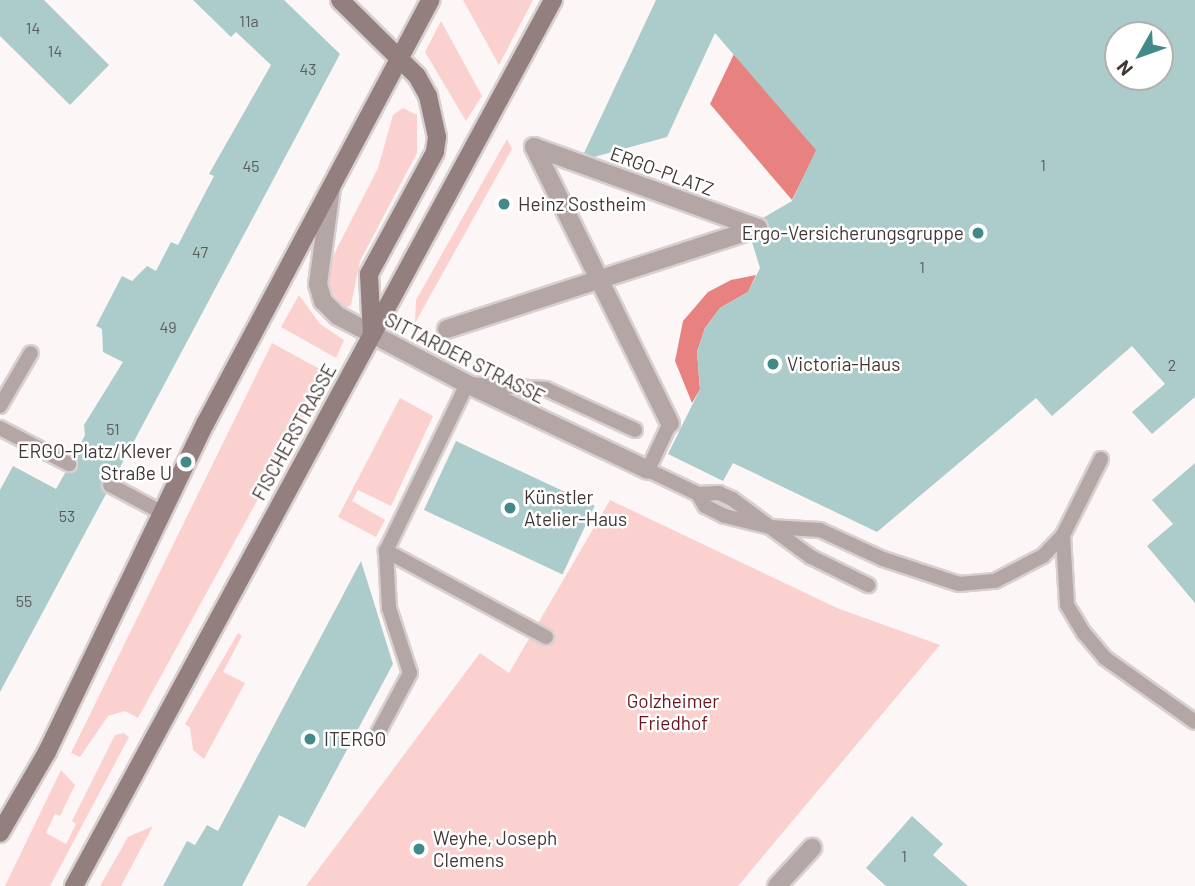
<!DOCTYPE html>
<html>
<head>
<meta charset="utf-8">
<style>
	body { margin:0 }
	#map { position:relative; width:1195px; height:886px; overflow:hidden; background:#fdf6f6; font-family:Barlow,sans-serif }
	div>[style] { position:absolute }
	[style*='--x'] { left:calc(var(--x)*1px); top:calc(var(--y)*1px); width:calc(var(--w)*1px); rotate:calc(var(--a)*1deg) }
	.green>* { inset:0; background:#fbd1cf }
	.water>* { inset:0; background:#e88281 }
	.building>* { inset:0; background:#abccca; transform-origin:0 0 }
	.roads { filter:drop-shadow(2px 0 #d8d0d0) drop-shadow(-2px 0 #d8d0d0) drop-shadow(0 2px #d8d0d0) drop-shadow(0 -2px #d8d0d0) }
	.lane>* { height:14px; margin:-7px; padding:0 7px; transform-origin:7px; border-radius:7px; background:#b3a6a5 }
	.street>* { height:18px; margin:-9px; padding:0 9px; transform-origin:9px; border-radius:9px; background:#b3a6a5 }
	.secondary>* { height:18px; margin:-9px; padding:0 9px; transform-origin:9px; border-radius:9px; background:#927f7e }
	.dots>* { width:19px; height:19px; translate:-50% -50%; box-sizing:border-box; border:4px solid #fff; border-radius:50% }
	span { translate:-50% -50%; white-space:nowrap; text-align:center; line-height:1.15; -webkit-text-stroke:5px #fff; paint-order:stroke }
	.number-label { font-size:16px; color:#5d5c5b }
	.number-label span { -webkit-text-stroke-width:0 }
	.street-label { font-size:19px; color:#433736 }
	.poi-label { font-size:19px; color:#433736 }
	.left { translate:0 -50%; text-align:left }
	.right { translate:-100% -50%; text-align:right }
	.park-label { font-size:19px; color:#6e121c }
	.north { position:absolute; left:1104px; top:21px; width:70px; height:70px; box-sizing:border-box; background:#fff; border:2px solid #b4afaf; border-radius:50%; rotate:230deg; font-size:19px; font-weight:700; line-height:28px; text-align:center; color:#433736 }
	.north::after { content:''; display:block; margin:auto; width:24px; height:32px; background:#428a88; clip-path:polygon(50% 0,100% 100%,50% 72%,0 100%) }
</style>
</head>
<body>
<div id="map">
	<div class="green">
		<i style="clip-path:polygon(463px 0,533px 0,499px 65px)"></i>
		<i style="clip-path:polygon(441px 21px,482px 96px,466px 121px,425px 52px)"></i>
		<i style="clip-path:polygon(403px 108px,417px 115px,417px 153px,360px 261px,351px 305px,346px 308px,328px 288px,330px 262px,378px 168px,393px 115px)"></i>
		<i style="clip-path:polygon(507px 139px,512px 149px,415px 323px,416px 300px)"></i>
		<i style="clip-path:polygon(299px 295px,320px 324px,344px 340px,336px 358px,281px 327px)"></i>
		<i style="clip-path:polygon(272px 343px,327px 373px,138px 718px,125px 711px,108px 716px,80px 757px,71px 753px)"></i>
		<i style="clip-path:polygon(400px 398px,433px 416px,391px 506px,358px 490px,352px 501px,385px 520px,376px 537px,338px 517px)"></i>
		<i style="clip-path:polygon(610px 500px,837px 608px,940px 645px,738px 886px,306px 886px,480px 653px,509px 673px)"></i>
		<i style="clip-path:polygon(238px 633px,242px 636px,223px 672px,245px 683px,204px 759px,193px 750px,190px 728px,185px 724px)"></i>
		<i style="clip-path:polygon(124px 733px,129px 737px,50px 886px,5px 886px,61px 770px,75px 785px,60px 816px,55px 814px,46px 833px,66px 844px,76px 824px,72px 821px,115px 735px)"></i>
		<i style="clip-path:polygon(153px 826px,121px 886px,100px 886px,128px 837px)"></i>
	</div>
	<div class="water">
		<i style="clip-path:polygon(734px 54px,817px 150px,792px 200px,710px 104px)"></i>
		<i style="clip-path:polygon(756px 275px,748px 292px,720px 308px,705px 328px,697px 352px,700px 389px,692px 403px,675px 361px,683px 321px,708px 292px,731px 280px)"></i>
	</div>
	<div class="building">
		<i style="clip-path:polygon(0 0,44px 0,109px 65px,70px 105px,0 36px)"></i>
		<i style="clip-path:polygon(193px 0,284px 0,340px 54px,115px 477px,102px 480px,106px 494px,0 692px,0 490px,13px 466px,56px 489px,65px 473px,77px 469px,74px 456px,85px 435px,84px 425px,123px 362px,103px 352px,102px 329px,96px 326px,122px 276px,132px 281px,147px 266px,156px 271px,171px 242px,178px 245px,214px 176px,209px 174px,271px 65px,236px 32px,231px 37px)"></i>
		<i style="clip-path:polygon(evenodd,656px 0,1195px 0,1195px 397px,1152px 434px,1132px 412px,1165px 384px,1132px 346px,1052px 416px,1036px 398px,877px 532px,733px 463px,723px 481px,668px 454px,700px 389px,697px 352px,705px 328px,720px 308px,748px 292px,760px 268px,752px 242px,769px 230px,763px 218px,792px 201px,816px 150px,715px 33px,667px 137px,594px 157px,584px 153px,656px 0,1118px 35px,1160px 35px,1160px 77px,1118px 77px,1118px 35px)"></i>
		<i style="left:456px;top:441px;width:153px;height:76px;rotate:25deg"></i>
		<i style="clip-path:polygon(1195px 463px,1195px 603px,1147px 546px,1173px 524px,1152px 500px)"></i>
		<i style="clip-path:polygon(361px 561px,393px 664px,305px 828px,279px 815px,242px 886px,163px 886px,187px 841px,195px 845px,207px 825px,218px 831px)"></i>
		<i style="clip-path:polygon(912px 816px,943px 844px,933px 855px,968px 886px,886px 886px,866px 868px)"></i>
	</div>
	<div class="roads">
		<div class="lane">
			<i style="--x:0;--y:406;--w:61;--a:-59.7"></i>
			<i style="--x:670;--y:423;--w:52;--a:115.1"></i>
			<i style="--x:648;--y:470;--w:55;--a:25.6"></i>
			<i style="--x:698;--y:494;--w:21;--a:-3"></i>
			<i style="--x:719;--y:493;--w:14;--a:25"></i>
			<i style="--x:732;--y:499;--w:98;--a:36.3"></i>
			<i style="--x:811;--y:557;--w:64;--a:26.2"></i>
			<i style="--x:0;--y:428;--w:78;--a:27.6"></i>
			<i style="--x:110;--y:485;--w:58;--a:27.9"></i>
			<i style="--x:698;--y:494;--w:14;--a:60"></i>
			<i style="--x:705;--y:506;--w:22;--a:27"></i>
			<i style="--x:725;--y:516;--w:46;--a:13.7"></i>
			<i style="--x:770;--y:527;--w:50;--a:3.4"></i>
			<i style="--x:820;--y:530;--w:69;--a:24.7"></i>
			<i style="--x:883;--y:559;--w:80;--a:18.2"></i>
			<i style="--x:959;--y:584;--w:36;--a:-5"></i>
			<i style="--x:995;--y:581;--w:54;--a:-27.5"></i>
			<i style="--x:1043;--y:556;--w:29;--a:-46"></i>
			<i style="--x:1063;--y:535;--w:85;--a:-63.4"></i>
			<i style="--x:1063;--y:535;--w:70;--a:86.7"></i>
			<i style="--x:1067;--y:605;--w:33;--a:59"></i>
			<i style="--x:1084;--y:633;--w:33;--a:50"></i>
			<i style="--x:1105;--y:658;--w:110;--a:35.4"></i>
			<i style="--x:546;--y:637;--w:182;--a:-151.7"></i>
			<i style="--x:386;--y:551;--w:186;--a:-64.1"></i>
			<i style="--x:467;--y:384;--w:79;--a:3.6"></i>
			<i style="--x:546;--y:389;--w:98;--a:24.7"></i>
			<i style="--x:378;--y:733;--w:68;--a:-61.9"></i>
			<i style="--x:410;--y:673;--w:68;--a:-107.9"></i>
			<i style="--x:389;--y:608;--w:57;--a:-93"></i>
		</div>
		<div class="street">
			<i style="--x:534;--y:147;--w:308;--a:63.8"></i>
			<i style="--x:534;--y:147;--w:238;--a:19.9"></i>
			<i style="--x:331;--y:188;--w:97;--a:97.7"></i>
			<i style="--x:318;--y:284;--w:18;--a:74"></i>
			<i style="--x:323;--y:301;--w:21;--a:45"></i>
			<i style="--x:338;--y:316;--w:146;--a:27.8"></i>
			<i style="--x:467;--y:384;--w:200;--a:25.4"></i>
			<i style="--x:447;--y:329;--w:327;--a:-18"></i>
			<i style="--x:777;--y:886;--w:52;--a:-47.4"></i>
		</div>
		<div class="secondary">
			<i style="--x:340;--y:0;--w:108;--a:44.6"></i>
			<i style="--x:417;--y:76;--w:23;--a:61"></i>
			<i style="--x:428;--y:96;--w:42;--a:77.6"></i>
			<i style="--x:437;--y:137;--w:15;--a:98"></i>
			<i style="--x:435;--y:152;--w:139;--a:118.4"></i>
			<i style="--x:369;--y:274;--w:61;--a:87.2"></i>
			<i style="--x:0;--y:833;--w:94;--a:-59.9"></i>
			<i style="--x:47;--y:752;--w:364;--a:-64.3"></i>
			<i style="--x:205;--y:424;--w:480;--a:-62"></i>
			<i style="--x:74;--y:886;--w:1007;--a:-61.6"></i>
		</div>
	</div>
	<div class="dots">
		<i style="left:504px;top:204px;background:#428a88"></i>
		<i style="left:978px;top:233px;background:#428a88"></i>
		<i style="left:773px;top:364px;background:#428a88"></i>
		<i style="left:186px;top:462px;background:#428a88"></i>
		<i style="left:510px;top:508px;background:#428a88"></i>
		<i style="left:310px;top:739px;background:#428a88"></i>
		<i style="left:419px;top:849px;background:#428a88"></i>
	</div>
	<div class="number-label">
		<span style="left:249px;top:21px">11a</span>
		<span style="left:33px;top:28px">14</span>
		<span style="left:55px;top:51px">14</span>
		<span style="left:308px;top:69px">43</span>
		<span style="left:1043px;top:165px">1</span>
		<span style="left:251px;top:166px">45</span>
		<span style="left:200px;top:252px">47</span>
		<span style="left:922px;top:267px">1</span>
		<span style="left:168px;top:327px">49</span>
		<span style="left:1172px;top:365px">2</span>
		<span style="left:113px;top:429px">51</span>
		<span style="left:67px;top:516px">53</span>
		<span style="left:24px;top:601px">55</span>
		<span style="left:904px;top:856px">1</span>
	</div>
	<div class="street-label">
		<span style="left:662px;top:171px;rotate:20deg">ERGO-PLATZ</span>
		<span style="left:465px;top:358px;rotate:27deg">SITTARDER STRASSE</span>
		<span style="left:294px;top:432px;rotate:-61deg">FISCHERSTRASSE</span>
	</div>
	<div class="poi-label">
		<span class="left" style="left:518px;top:204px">Heinz Sostheim</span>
		<span class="right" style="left:964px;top:233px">Ergo-Versicherungsgruppe</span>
		<span class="left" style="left:787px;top:364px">Victoria-Haus</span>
		<span class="right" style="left:172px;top:462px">ERGO-Platz/Klever<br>Straße U</span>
		<span class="left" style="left:524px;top:508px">Künstler<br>Atelier-Haus</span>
		<span class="left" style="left:324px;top:739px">ITERGO</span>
		<span class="left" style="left:433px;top:849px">Weyhe, Joseph<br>Clemens</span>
	</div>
	<div class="park-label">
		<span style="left:673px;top:712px">Golzheimer<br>Friedhof</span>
	</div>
	<div class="north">N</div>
</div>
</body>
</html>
